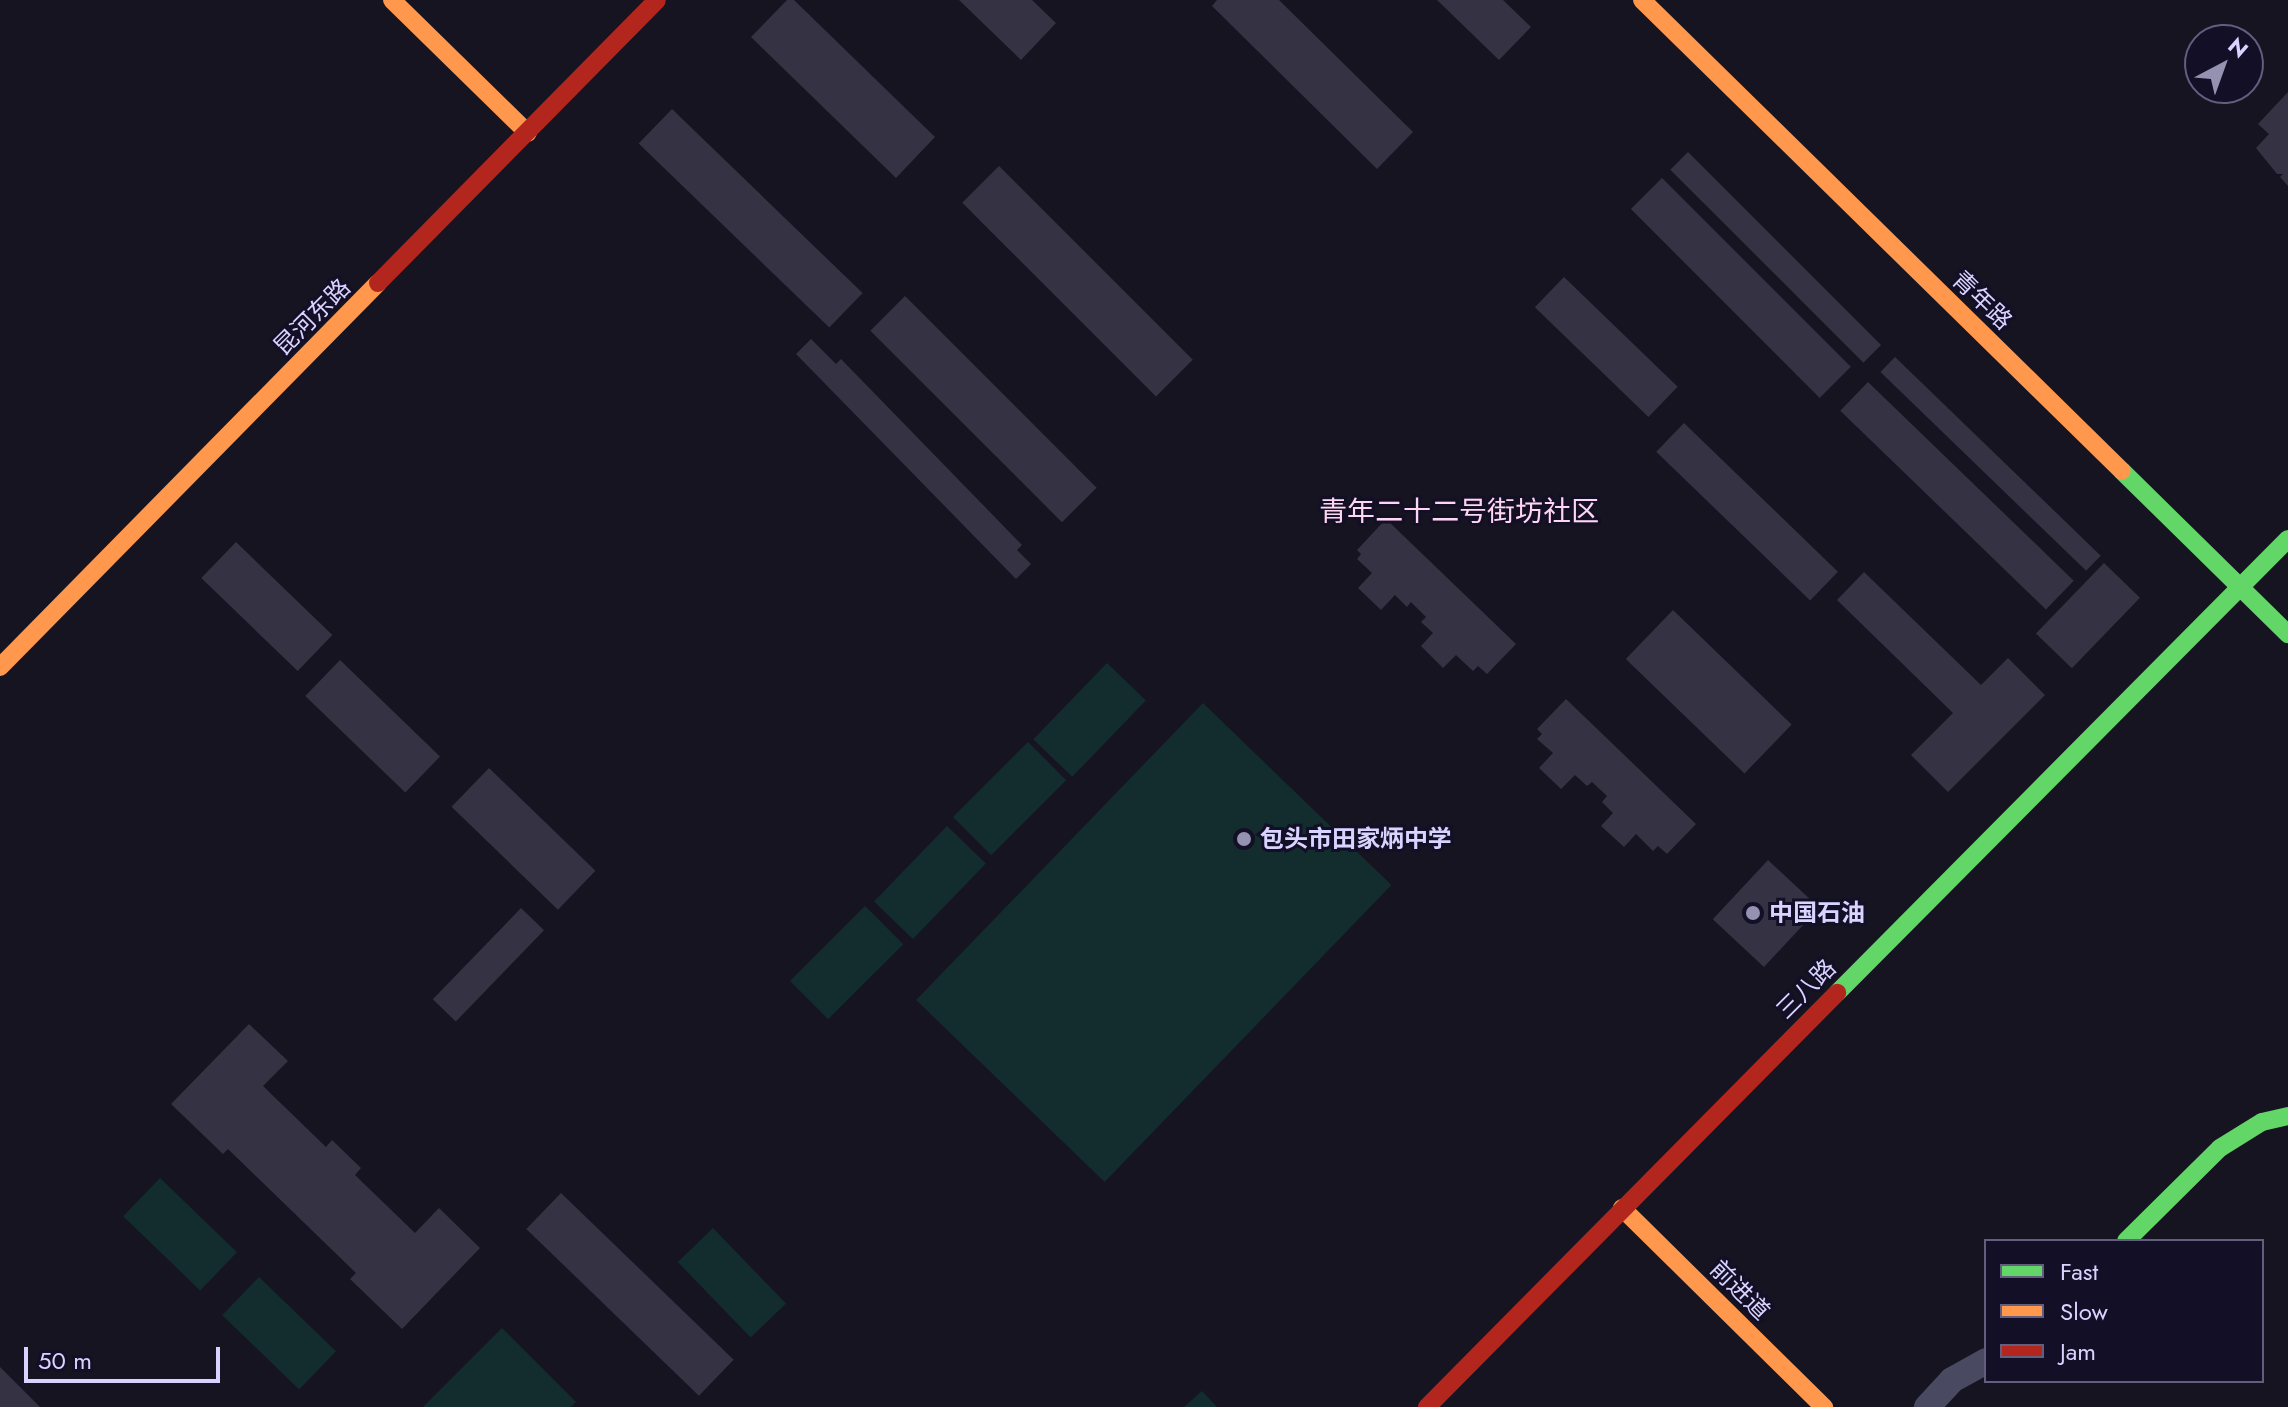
<!DOCTYPE html>
<html>
<head>
<meta charset="utf-8">
<style>
	body { margin:0 }
	#map { position:relative; width:2288px; height:1407px; overflow:hidden; background:#161421; font-family:Jost,"Noto Sans SC",sans-serif }
	div>[style] { position:absolute }
	[style*='--x'] { left:calc(var(--x)*1px); top:calc(var(--y)*1px); width:calc(var(--w)*1px); rotate:calc(var(--a)*1deg) }
	.green>* { inset:0; background:#132c2d; transform-origin:0 0 }
	.building>* { inset:0; background:#343243; transform-origin:0 0 }
	.street>* { height:26px; margin:-13px; padding:0 13px; transform-origin:13px; border-radius:13px; background:#4a4962 }
	.fast>* { height:18px; margin:-9px; padding:0 9px; transform-origin:9px; border-radius:9px; background:#63d668 }
	.slow>* { height:18px; margin:-9px; padding:0 9px; transform-origin:9px; border-radius:9px; background:#ff974d }
	.jam>* { height:18px; margin:-9px; padding:0 9px; transform-origin:9px; border-radius:9px; background:#b3261e }
	.dots>* { width:22px; height:22px; translate:-50% -50%; box-sizing:border-box; border:4px solid #130f26; border-radius:50% }
	span { translate:-50% -50%; white-space:nowrap; text-align:center; line-height:1.15; -webkit-text-stroke:6px #130f26; paint-order:stroke }
	.street-label { font-size:24px; color:#d9d4ff }
	.poi-label { font-size:24px; color:#d9d4ff; font-weight:700 }
	.left { translate:0 -50%; text-align:left }
	.quarter-label { font-size:28px; color:#ffd6f0 }
	.legend { position:absolute; left:1984px; top:1239px; width:280px; height:144px; box-sizing:border-box; background:#130f26; border:2px solid #625e7d; margin:0; padding:10px 14px; list-style:none; font-size:24px; color:#d9d4ff }
	.legend li { display:flex; align-items:center; gap:16px; height:40px }
	.legend b { width:40px; border:2px solid #625e7d }
	.north { position:absolute; left:2184px; top:24px; width:80px; height:80px; box-sizing:border-box; background:#130f26; border:2px solid #625e7d; border-radius:50%; rotate:41deg; font-size:22px; font-weight:700; line-height:32px; text-align:center; color:#d9d4ff }
	.north::after { content:''; display:block; margin:auto; width:28px; height:36px; background:#9591b1; clip-path:polygon(50% 0,100% 100%,50% 72%,0 100%) }
	.scale { position:absolute; left:24px; top:1347px; width:196px; height:36px; box-sizing:border-box; border:4px solid #d9d4ff; border-top:0; padding-left:10px; font-size:24px; line-height:28px; white-space:nowrap; color:#d9d4ff; -webkit-text-stroke:6px #130f26; paint-order:stroke }
</style>
</head>
<body>
<div id="map">
	<div class="green">
		<i style="left:1107px;top:663px;width:54px;height:106px;rotate:44deg"></i>
		<i style="left:1203px;top:703px;width:262px;height:413px;rotate:44deg"></i>
		<i style="left:1028px;top:742px;width:54px;height:106px;rotate:45deg"></i>
		<i style="left:947px;top:826px;width:54px;height:105px;rotate:44deg"></i>
		<i style="left:865px;top:906px;width:54px;height:106px;rotate:45deg"></i>
		<i style="left:160px;top:1178px;width:107px;height:53px;rotate:44deg"></i>
		<i style="left:713px;top:1228px;width:105px;height:49px;rotate:46deg"></i>
		<i style="left:259px;top:1277px;width:107px;height:53px;rotate:44deg"></i>
		<i style="clip-path:polygon(502px 1328px,576px 1402px,571px 1407px,423px 1407px)"></i>
		<i style="clip-path:polygon(1202px 1391px,1217px 1407px,1184px 1407px)"></i>
	</div>
	<div class="building">
		<i style="clip-path:polygon(787px 0,794px 0,935px 137px,896px 178px,751px 37px)"></i>
		<i style="clip-path:polygon(959px 0,1032px 0,1056px 23px,1021px 60px)"></i>
		<i style="clip-path:polygon(1217px 0,1279px 0,1413px 132px,1377px 169px,1212px 6px)"></i>
		<i style="clip-path:polygon(1437px 0,1503px 0,1531px 27px,1499px 60px)"></i>
		<i style="clip-path:polygon(2288px 92px,2288px 186px,2280px 177px,2283px 174px,2277px 174px,2256px 148px,2269px 134px,2258px 124px)"></i>
		<i style="left:672px;top:109px;width:265px;height:48px;rotate:44deg"></i>
		<i style="left:1688px;top:152px;width:273px;height:25px;rotate:45deg"></i>
		<i style="left:999px;top:166px;width:274px;height:52px;rotate:45deg"></i>
		<i style="left:1662px;top:178px;width:267px;height:44px;rotate:45deg"></i>
		<i style="left:1564px;top:277px;width:158px;height:42px;rotate:44deg"></i>
		<i style="left:905px;top:296px;width:271px;height:49px;rotate:45deg"></i>
		<i style="clip-path:polygon(811px 339px,836px 364px,841px 359px,1022px 545px,1017px 550px,1031px 564px,1016px 579px,796px 354px)"></i>
		<i style="left:1895px;top:357px;width:286px;height:21px;rotate:44deg"></i>
		<i style="left:1868px;top:382px;width:286px;height:40px;rotate:44deg"></i>
		<i style="left:1684px;top:423px;width:214px;height:40px;rotate:44deg"></i>
		<i style="clip-path:polygon(1386px 519px,1516px 644px,1487px 674px,1478px 666px,1473px 671px,1456px 655px,1443px 668px,1421px 646px,1433px 633px,1421px 622px,1426px 617px,1411px 602px,1407px 607px,1395px 595px,1381px 610px,1358px 588px,1372px 573px,1357px 559px,1361px 554px,1357px 550px)"></i>
		<i style="left:236px;top:542px;width:134px;height:50px;rotate:44deg"></i>
		<i style="left:2104px;top:563px;width:50px;height:98px;rotate:44deg"></i>
		<i style="clip-path:polygon(1864px 572px,1981px 685px,2008px 658px,2045px 695px,1948px 792px,1911px 755px,1953px 713px,1837px 600px)"></i>
		<i style="left:1673px;top:610px;width:165px;height:68px;rotate:44deg"></i>
		<i style="left:340px;top:660px;width:139px;height:50px;rotate:44deg"></i>
		<i style="clip-path:polygon(1566px 699px,1696px 824px,1667px 854px,1658px 846px,1653px 851px,1636px 834px,1624px 847px,1601px 826px,1613px 813px,1602px 802px,1607px 796px,1592px 782px,1587px 786px,1575px 775px,1561px 789px,1539px 768px,1553px 753px,1537px 739px,1542px 734px,1537px 729px)"></i>
		<i style="left:489px;top:768px;width:148px;height:54px;rotate:44deg"></i>
		<i style="left:1768px;top:860px;width:70px;height:81px;rotate:43deg"></i>
		<i style="left:521px;top:908px;width:32px;height:127px;rotate:44deg"></i>
		<i style="clip-path:polygon(249px 1024px,288px 1061px,263px 1086px,326px 1147px,332px 1140px,361px 1168px,355px 1175px,415px 1233px,439px 1208px,480px 1248px,402px 1329px,350px 1279px,356px 1273px,228px 1149px,223px 1154px,171px 1104px)"></i>
		<i style="left:561px;top:1193px;width:240px;height:50px;rotate:44deg"></i>
		<i style="clip-path:polygon(0 1367px,40px 1407px,0 1407px)"></i>
	</div>
	<div class="street">
		<i style="--x:1927;--y:1407;--w:37;--a:-47"></i>
		<i style="--x:1952;--y:1380;--w:39;--a:-29"></i>
	</div>
	<div class="fast">
		<i style="--x:2122;--y:471;--w:233;--a:44.5"></i>
		<i style="--x:1837;--y:993;--w:640;--a:-45.19"></i>
		<i style="--x:2126;--y:1241;--w:132;--a:-44.7"></i>
		<i style="--x:2220;--y:1148;--w:49;--a:-31.8"></i>
		<i style="--x:2262;--y:1122;--w:27;--a:-13"></i>
	</div>
	<div class="slow">
		<i style="--x:392;--y:0;--w:190;--a:44.4"></i>
		<i style="--x:1642;--y:0;--w:672;--a:44.46"></i>
		<i style="--x:0;--y:667;--w:539;--a:-45.45"></i>
		<i style="--x:1622;--y:1208;--w:284;--a:44.6"></i>
	</div>
	<div class="jam">
		<i style="--x:378;--y:283;--w:397;--a:-45.4"></i>
		<i style="--x:1427;--y:1407;--w:583;--a:-45.28"></i>
	</div>
	<div class="dots">
		<i style="left:1244px;top:839px;background:#9591b1"></i>
		<i style="left:1753px;top:913px;background:#9591b1"></i>
	</div>
	<div class="street-label">
		<span style="left:1982px;top:300px;rotate:44deg">青年路</span>
		<span style="left:312px;top:317px;rotate:-45deg">昆河东路</span>
		<span style="left:1806px;top:989px;rotate:-45deg">三八路</span>
		<span style="left:1740px;top:1290px;rotate:45deg">前进道</span>
	</div>
	<div class="poi-label">
		<span class="left" style="left:1260px;top:839px">包头市田家炳中学</span>
		<span class="left" style="left:1769px;top:913px">中国石油</span>
	</div>
	<div class="quarter-label">
		<span style="left:1459px;top:512px">青年二十二号街坊社区</span>
	</div>
	<ul class="legend">
	<li><b style="height:10px;background:#63d668"></b>Fast</li>
	<li><b style="height:10px;background:#ff974d"></b>Slow</li>
	<li><b style="height:10px;background:#b3261e"></b>Jam</li>
	</ul>
	<div class="north">N</div>
	<div class="scale">50 m</div>
</div>
</body>
</html>
